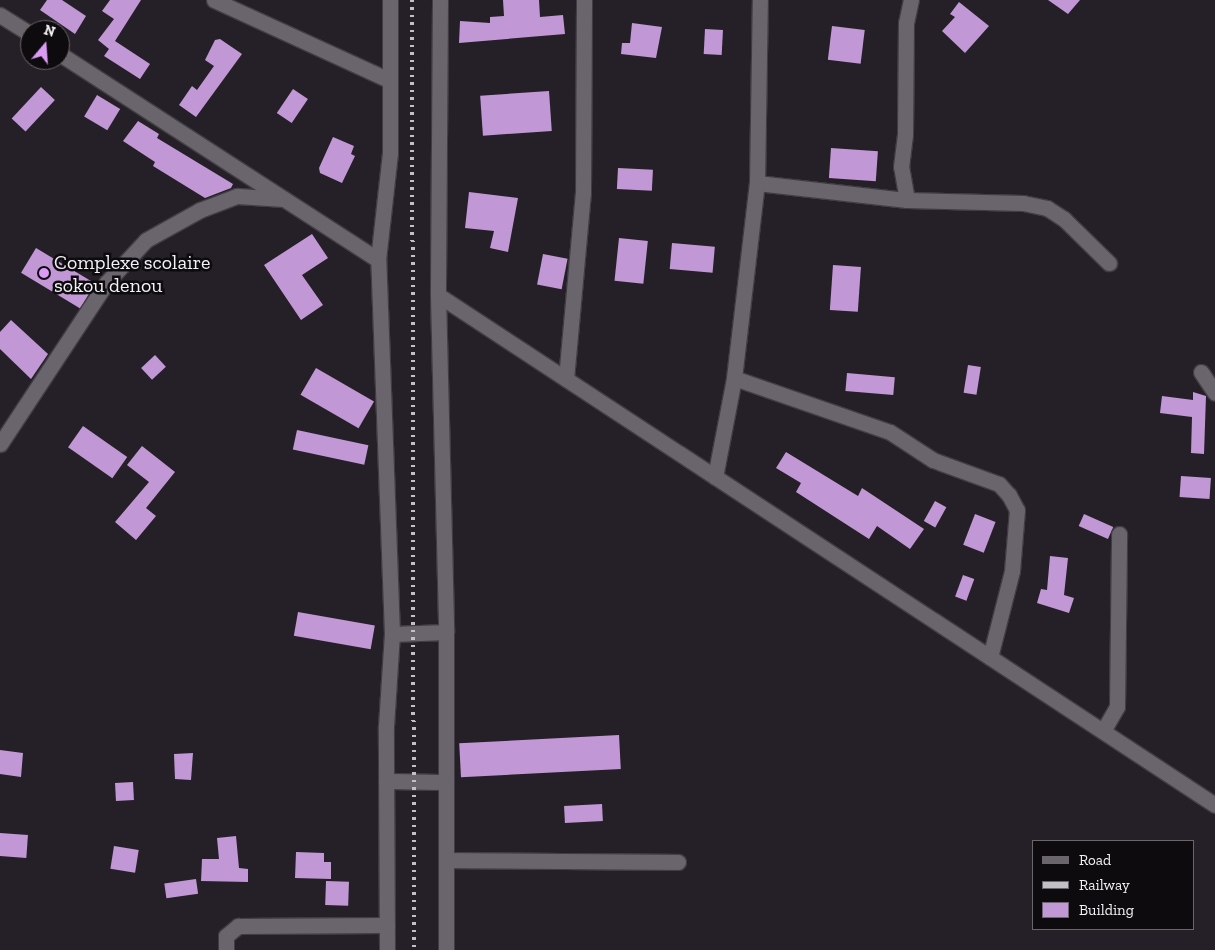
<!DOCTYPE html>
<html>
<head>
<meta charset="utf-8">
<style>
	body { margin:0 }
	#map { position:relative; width:1215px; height:950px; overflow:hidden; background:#252027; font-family:"Zilla Slab",serif }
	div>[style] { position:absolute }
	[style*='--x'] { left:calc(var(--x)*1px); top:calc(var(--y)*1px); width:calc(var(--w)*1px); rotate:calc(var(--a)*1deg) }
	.building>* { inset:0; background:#c297d6; transform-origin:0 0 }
	.roads { filter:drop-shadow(1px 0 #413d43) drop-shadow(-1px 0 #413d43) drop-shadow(0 1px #413d43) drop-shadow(0 -1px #413d43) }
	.minor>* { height:15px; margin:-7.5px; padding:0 7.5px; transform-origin:7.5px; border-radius:7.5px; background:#6a656d }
	.rail>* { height:4px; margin-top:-2px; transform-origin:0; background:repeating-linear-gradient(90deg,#c3c0c5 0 2.5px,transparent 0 7.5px) }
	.dots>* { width:14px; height:14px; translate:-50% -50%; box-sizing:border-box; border:2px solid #0d0b0e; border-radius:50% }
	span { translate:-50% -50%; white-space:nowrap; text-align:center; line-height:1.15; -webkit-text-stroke:5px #0d0b0e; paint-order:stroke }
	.poi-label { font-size:20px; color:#f5f2f7 }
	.left { translate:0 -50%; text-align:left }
	.legend { position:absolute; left:1032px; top:840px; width:162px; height:90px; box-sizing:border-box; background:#0d0b0e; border:1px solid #6a676b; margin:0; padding:6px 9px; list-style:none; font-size:15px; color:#f5f2f7 }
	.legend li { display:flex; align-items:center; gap:10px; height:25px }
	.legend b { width:25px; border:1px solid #6a676b }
	.north { position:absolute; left:20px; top:20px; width:50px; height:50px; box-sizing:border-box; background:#0d0b0e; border:1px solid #6a676b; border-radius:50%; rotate:18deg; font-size:14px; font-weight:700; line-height:20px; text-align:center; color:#f5f2f7 }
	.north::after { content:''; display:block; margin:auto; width:18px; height:22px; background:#da9af6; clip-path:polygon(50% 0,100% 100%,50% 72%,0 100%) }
</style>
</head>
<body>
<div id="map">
	<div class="building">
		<i style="clip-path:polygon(47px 0,62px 0,86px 16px,75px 34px,40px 10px)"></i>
		<i style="clip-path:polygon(110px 0,141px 0,115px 41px,150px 64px,140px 79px,104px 56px,109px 49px,98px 40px,114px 19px,102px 11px)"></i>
		<i style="clip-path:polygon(503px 0,539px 0,540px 17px,563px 15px,565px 34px,459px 43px,460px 21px,490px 23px,490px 17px,504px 16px)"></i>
		<i style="clip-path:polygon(1048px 0,1080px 0,1068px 14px)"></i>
		<i style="clip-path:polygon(959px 2px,989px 26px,965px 53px,942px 31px,955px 17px,950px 14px)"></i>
		<i style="clip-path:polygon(632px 23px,662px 27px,656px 58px,621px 54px,622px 43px,630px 43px)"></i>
		<i style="left:832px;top:26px;width:33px;height:34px;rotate:7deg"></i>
		<i style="left:705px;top:29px;width:18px;height:25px;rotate:3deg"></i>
		<i style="clip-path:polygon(220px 39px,242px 54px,196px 117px,179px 105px,192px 86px,197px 90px,214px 66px,205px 60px,215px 40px)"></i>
		<i style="left:41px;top:87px;width:19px;height:43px;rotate:43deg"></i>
		<i style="left:293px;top:89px;width:18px;height:29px;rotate:34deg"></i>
		<i style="left:549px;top:91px;width:40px;height:69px;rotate:86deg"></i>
		<i style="left:97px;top:95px;width:27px;height:25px;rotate:31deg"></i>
		<i style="clip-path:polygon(138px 121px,159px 134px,157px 138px,233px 184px,231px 188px,205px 198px,153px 166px,155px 162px,123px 141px)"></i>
		<i style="clip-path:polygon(333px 137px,354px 146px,351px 154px,355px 156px,342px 183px,320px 173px,319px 168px)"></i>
		<i style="left:831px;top:148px;width:47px;height:30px;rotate:4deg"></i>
		<i style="left:618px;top:168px;width:35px;height:21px;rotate:3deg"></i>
		<i style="clip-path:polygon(469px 192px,518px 198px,508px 252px,490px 248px,494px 231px,465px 228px)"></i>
		<i style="clip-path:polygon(312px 234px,328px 258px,302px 275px,323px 305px,301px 320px,264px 265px)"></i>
		<i style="left:619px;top:238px;width:29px;height:43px;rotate:6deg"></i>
		<i style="left:672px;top:243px;width:43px;height:26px;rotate:5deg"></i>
		<i style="left:36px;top:248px;width:69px;height:29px;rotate:31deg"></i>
		<i style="left:543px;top:254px;width:25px;height:31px;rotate:11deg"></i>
		<i style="left:833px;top:265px;width:28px;height:45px;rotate:4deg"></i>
		<i style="clip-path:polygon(11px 320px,48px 354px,31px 379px,0 349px,0 332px)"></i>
		<i style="left:155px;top:355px;width:16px;height:19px;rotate:47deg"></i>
		<i style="left:968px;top:365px;width:13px;height:28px;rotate:9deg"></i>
		<i style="left:316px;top:368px;width:67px;height:31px;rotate:30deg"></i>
		<i style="left:847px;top:373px;width:48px;height:18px;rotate:5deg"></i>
		<i style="clip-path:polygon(1193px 392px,1206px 396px,1204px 454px,1191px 453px,1192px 417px,1160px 413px,1162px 396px,1193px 400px)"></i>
		<i style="left:83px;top:426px;width:54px;height:26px;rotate:35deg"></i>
		<i style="left:297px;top:430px;width:73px;height:20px;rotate:12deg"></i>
		<i style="clip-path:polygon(142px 446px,175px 472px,146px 508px,156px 516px,136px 540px,115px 522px,149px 482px,127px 465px)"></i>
		<i style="clip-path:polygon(786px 452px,858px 496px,862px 488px,924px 529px,910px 549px,877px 526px,869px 539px,796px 492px,801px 483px,776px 468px)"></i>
		<i style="left:1181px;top:476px;width:30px;height:21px;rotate:4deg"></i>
		<i style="left:935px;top:501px;width:13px;height:23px;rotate:29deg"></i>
		<i style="left:975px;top:514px;width:22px;height:33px;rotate:21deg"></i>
		<i style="left:1084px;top:514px;width:32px;height:13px;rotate:24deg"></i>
		<i style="clip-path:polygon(1050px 556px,1068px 558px,1064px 595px,1074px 598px,1069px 613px,1037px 603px,1041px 589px,1047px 590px)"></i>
		<i style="left:963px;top:575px;width:12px;height:23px;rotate:20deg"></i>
		<i style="left:298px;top:612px;width:78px;height:24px;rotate:10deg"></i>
		<i style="left:619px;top:735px;width:34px;height:160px;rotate:87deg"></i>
		<i style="clip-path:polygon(0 750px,23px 753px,21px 777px,0 774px)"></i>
		<i style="clip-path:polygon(193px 753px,191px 780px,175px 779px,174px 754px)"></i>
		<i style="left:133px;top:782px;width:18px;height:18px;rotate:87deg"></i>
		<i style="left:602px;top:804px;width:17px;height:38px;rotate:87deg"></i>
		<i style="left:0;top:833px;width:28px;height:23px;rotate:4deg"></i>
		<i style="clip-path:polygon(236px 836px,239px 868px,248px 869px,248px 882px,201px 881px,202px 859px,219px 859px,217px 838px)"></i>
		<i style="left:114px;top:846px;width:25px;height:23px;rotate:9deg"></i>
		<i style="clip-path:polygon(296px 852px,324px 853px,324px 862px,331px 862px,331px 879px,295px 878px)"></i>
		<i style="left:196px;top:879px;width:15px;height:32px;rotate:82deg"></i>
		<i style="left:326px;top:881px;width:23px;height:24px;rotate:2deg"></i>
	</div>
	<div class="roads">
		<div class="minor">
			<i style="--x:214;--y:0;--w:192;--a:24.6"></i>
			<i style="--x:440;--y:0;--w:295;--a:90.4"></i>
			<i style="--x:438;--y:295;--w:337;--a:88.6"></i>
			<i style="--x:446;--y:632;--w:318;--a:90"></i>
			<i style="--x:0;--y:15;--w:36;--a:32"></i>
			<i style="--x:60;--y:54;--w:379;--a:32.9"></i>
			<i style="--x:757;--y:183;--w:151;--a:6.5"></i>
			<i style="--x:907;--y:200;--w:116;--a:1.5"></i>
			<i style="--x:1023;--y:203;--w:25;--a:12"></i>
			<i style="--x:1047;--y:208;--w:20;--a:33"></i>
			<i style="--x:1064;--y:219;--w:63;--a:44.4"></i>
			<i style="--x:907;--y:200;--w:34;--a:-100"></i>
			<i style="--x:901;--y:167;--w:32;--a:-83"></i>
			<i style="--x:905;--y:135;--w:112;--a:-89.5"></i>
			<i style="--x:906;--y:23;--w:24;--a:-78"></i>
			<i style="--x:438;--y:295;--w:929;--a:33.28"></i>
			<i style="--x:1201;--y:372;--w:25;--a:56"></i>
			<i style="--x:734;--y:378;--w:165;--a:19.1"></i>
			<i style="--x:890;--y:432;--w:51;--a:33.1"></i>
			<i style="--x:933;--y:460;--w:70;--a:20"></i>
			<i style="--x:999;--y:484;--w:15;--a:48"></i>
			<i style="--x:1009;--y:495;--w:17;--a:62"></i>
			<i style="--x:1017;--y:510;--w:61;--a:94.7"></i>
			<i style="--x:1012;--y:571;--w:89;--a:104.3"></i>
			<i style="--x:566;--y:379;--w:187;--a:-84.8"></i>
			<i style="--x:583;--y:193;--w:193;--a:-89.7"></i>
			<i style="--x:0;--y:444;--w:194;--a:-56.6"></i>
			<i style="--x:107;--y:282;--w:57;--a:-47.1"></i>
			<i style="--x:146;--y:240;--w:62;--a:-29.1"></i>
			<i style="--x:200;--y:210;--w:40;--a:-21"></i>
			<i style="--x:237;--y:196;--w:47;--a:3.7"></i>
			<i style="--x:715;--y:477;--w:101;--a:-79.1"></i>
			<i style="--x:734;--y:378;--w:196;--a:-83.3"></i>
			<i style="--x:757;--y:183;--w:183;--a:-89.1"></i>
			<i style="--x:392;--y:634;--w:54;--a:-2.1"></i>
			<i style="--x:1103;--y:731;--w:28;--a:-60"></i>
			<i style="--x:1117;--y:707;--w:173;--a:-89.3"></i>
			<i style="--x:386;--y:781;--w:59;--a:1"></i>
			<i style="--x:447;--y:860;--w:231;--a:0.5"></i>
			<i style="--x:226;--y:950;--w:14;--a:-90"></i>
			<i style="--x:226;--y:936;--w:16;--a:-40"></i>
			<i style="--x:238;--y:926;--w:149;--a:-0.4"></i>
			<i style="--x:387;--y:950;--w:224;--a:-90.3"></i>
			<i style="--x:386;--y:726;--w:92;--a:-86.3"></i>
			<i style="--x:392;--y:634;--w:374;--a:-92.1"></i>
			<i style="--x:378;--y:260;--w:108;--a:-83.6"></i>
			<i style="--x:390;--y:153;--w:153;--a:-90"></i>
		</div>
	</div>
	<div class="rail">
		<i style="--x:412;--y:0;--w:950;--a:89.88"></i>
	</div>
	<div class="dots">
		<i style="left:44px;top:273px;background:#da9af6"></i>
	</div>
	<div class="poi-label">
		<span class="left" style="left:54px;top:274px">Complexe scolaire<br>sokou denou</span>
	</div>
	<ul class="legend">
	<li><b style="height:6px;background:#6a656d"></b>Road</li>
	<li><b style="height:6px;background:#c3c0c5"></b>Railway</li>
	<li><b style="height:14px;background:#c297d6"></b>Building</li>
	</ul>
	<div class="north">N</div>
</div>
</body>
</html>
